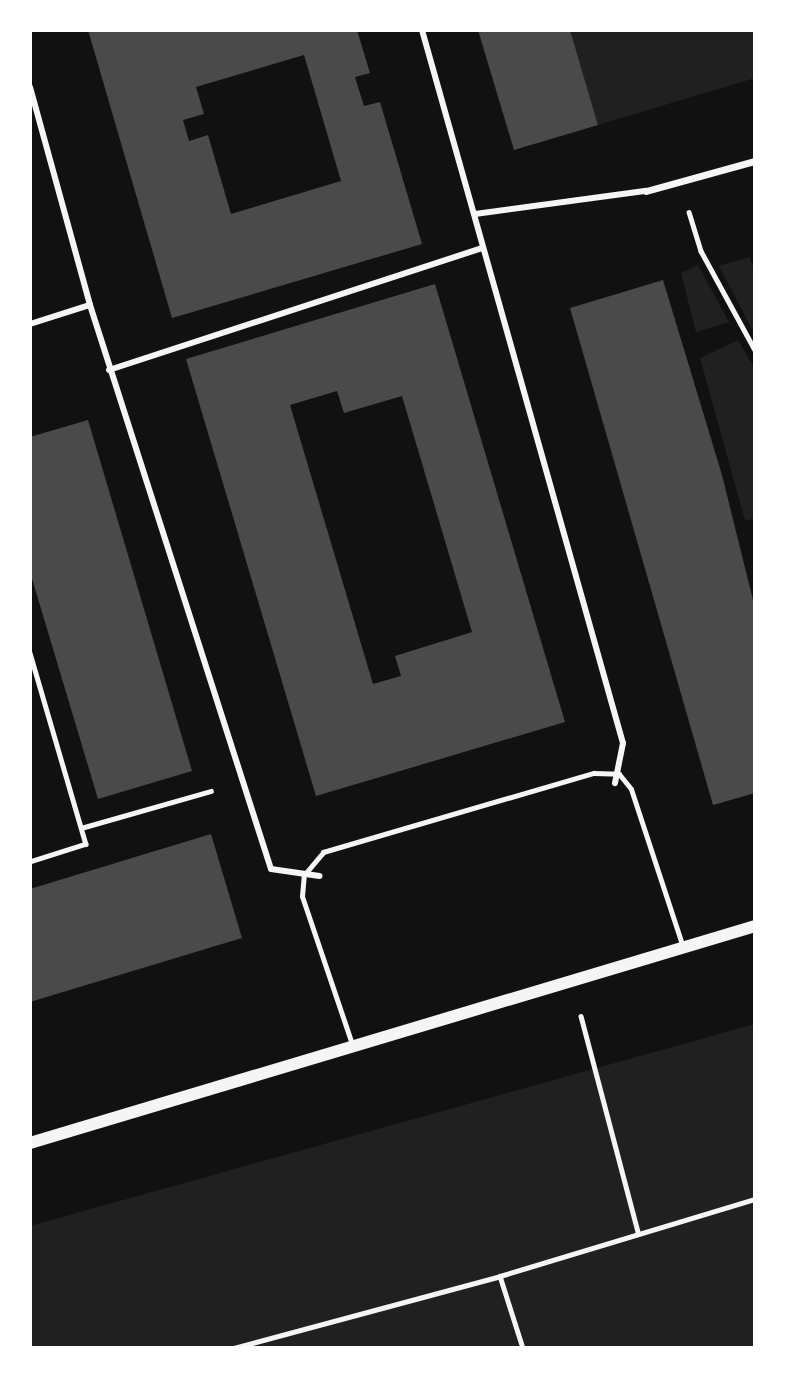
<!DOCTYPE html>
<html>
<head>
<meta charset="utf-8">
<style>
	body { margin:0 }
	#map { position:relative; width:785px; height:1378px; overflow:hidden; background:#111; font-family:"Alegreya Sans",sans-serif }
	div>[style] { position:absolute }
	[style*='--x'] { left:calc(var(--x)*1px); top:calc(var(--y)*1px); width:calc(var(--w)*1px); rotate:calc(var(--a)*1deg) }
	.green>* { inset:0; background:#202020 }
	.building>* { inset:0; background:#4a4a4a }
	.path>* { height:4.5px; margin:-2.25px; padding:0 2.25px; transform-origin:2.25px; border-radius:2.25px; background:#f5f5f5 }
	.service>* { height:5px; margin:-2.5px; padding:0 2.5px; transform-origin:2.5px; border-radius:2.5px; background:#f5f5f5 }
	.pedestrian>* { height:6px; margin:-3px; padding:0 3px; transform-origin:3px; border-radius:3px; background:#f5f5f5 }
	.minor>* { height:7px; margin:-3.5px; padding:0 3.5px; transform-origin:3.5px; border-radius:3.5px; background:#f5f5f5 }
	.tertiary>* { height:12px; margin:-6px; padding:0 6px; transform-origin:6px; border-radius:6px; background:#f5f5f5 }
	span { translate:-50% -50%; white-space:nowrap; text-align:center; line-height:1.15; -webkit-text-stroke:6px #fff; paint-order:stroke }
	.frame { position:absolute; inset:0; border:32px solid #fff; pointer-events:none }
</style>
</head>
<body>
<div id="map">
	<div class="green">
		<i style="clip-path:polygon(570px 30px,755px 30px,755px 78px,598px 125px)"></i>
		<i style="clip-path:polygon(750px 257px,755px 274px,755px 335px,719px 266px)"></i>
		<i style="clip-path:polygon(698px 265px,729px 322px,696px 332px,681px 273px)"></i>
		<i style="clip-path:polygon(738px 340px,755px 369px,755px 518px,745px 521px,700px 358px)"></i>
		<i style="clip-path:polygon(755px 1024px,755px 1348px,30px 1348px,30px 1226px)"></i>
	</div>
	<div class="building">
		<i style="clip-path:polygon(evenodd,88px 30px,357px 30px,370px 73px,355px 77px,364px 106px,380px 102px,422px 244px,172px 318px,88px 30px,304px 55px,341px 181px,231px 214px,208px 135px,189px 141px,183px 120px,204px 114px,196px 87px,304px 55px)"></i>
		<i style="clip-path:polygon(478px 30px,570px 30px,598px 125px,514px 150px)"></i>
		<i style="clip-path:polygon(663px 280px,722px 475px,755px 608px,755px 793px,713px 805px,570px 308px)"></i>
		<i style="clip-path:polygon(evenodd,435px 284px,565px 722px,316px 796px,186px 359px,435px 284px,337px 391px,344px 413px,402px 396px,472px 632px,395px 656px,401px 676px,373px 684px,290px 405px,337px 391px)"></i>
		<i style="clip-path:polygon(88px 420px,192px 771px,98px 799px,30px 572px,30px 437px)"></i>
		<i style="clip-path:polygon(211px 834px,242px 938px,30px 1002px,30px 889px)"></i>
	</div>
	<div class="path">
		<i style="--x:689;--y:212;--w:41;--a:72.9"></i>
		<i style="--x:701;--y:251;--w:113;--a:61.4"></i>
		<i style="--x:30;--y:653;--w:199;--a:73.7"></i>
		<i style="--x:86;--y:844;--w:59;--a:162.2"></i>
		<i style="--x:81;--y:828;--w:135;--a:-15.9"></i>
		<i style="--x:581;--y:1016;--w:223;--a:75.2"></i>
		<i style="--x:500;--y:1276;--w:76;--a:72.3"></i>
		<i style="--x:234;--y:1348;--w:276;--a:-15.1"></i>
		<i style="--x:500;--y:1276;--w:266;--a:-16.8"></i>
	</div>
	<div class="service">
		<i style="--x:352;--y:1044;--w:156;--a:-108.7"></i>
		<i style="--x:302;--y:896;--w:21;--a:-85"></i>
		<i style="--x:304;--y:875;--w:30;--a:-50"></i>
		<i style="--x:323;--y:852;--w:282;--a:-16.3"></i>
		<i style="--x:594;--y:773;--w:25;--a:2"></i>
		<i style="--x:619;--y:774;--w:19;--a:51"></i>
		<i style="--x:631;--y:789;--w:166;--a:71.8"></i>
	</div>
	<div class="pedestrian">
		<i style="--x:422;--y:30;--w:741;--a:74.26"></i>
		<i style="--x:623;--y:743;--w:41;--a:101.3"></i>
		<i style="--x:30;--y:87;--w:226;--a:74.6"></i>
		<i style="--x:90;--y:305;--w:592;--a:72.21"></i>
		<i style="--x:271;--y:869;--w:49;--a:8.3"></i>
		<i style="--x:475;--y:214;--w:173;--a:-7.7"></i>
		<i style="--x:30;--y:324;--w:63;--a:-17.6"></i>
		<i style="--x:109;--y:370;--w:393;--a:-18.1"></i>
	</div>
	<div class="minor">
		<i style="--x:646;--y:191;--w:113;--a:-15.4"></i>
	</div>
	<div class="tertiary">
		<i style="--x:30;--y:1143;--w:757;--a:-16.66"></i>
	</div>
	<div class="frame"></div>
</div>
</body>
</html>
